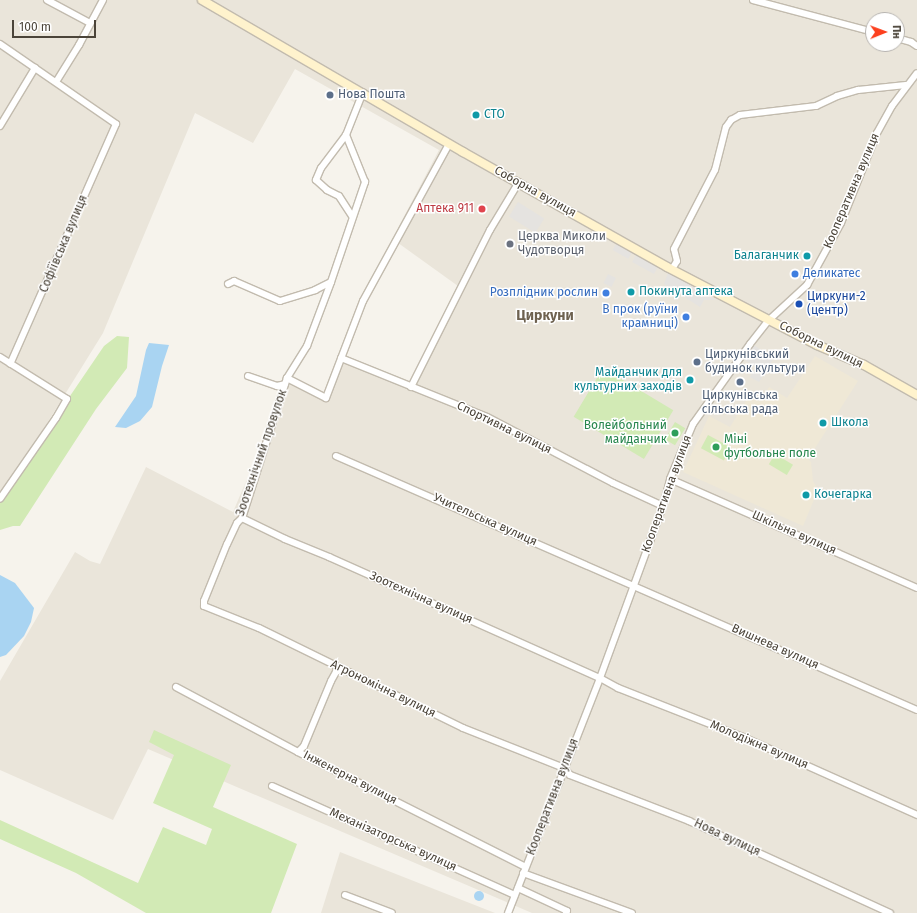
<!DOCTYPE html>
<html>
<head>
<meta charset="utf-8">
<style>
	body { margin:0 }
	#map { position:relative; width:917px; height:913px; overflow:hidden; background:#f6f3ec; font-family:"Fira Sans",sans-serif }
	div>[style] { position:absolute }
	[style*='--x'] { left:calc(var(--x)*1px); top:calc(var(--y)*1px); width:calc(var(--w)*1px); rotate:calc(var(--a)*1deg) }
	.residential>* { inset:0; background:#eae5da }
	.education>* { inset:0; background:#efe8d6 }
	.green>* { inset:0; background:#d2eab5; transform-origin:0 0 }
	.parking>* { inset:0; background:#e5e3e0; transform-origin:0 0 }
	.water>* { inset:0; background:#a9d4f2 }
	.round { border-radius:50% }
	.roads { filter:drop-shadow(1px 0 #c2bbae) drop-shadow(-1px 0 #c2bbae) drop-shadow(0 1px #c2bbae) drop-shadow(0 -1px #c2bbae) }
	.street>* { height:6px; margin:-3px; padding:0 3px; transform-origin:3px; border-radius:3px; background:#fff }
	.secondary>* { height:8px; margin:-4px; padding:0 4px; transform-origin:4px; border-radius:4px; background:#fff3cd }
	.dots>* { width:11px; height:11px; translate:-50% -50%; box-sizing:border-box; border:2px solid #fff; border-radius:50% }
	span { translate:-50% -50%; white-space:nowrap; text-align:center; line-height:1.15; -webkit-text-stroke:3px #fff; paint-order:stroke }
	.service-label { font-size:12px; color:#4e5e75 }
	.left { translate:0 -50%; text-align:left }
	.culture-label { font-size:12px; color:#0d838f }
	.right { translate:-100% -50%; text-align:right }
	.street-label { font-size:12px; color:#4b4439 }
	.health-label { font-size:12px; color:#be3a42 }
	.worship-label { font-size:12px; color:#5b616d }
	.shop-label { font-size:12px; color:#366cbe }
	.transit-label { font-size:12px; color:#164399 }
	.leisure-label { font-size:12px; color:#27864d }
	.quarter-label { font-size:14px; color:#6e6250; font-weight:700 }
	.north { position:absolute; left:865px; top:12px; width:40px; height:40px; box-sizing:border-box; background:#fff; border:1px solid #b7b4b0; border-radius:50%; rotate:89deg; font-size:11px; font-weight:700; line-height:16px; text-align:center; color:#4b4439 }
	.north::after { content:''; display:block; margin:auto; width:14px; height:18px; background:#fc3f1d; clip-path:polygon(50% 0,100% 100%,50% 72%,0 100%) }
	.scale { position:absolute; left:12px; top:20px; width:84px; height:18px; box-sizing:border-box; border:2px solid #4b4439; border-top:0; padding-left:5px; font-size:12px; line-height:14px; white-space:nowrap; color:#4b4439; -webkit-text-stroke:3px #fff; paint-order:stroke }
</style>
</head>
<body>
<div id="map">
	<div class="residential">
		<i style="clip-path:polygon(evenodd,0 0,917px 0,917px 913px,532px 913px,148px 749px,113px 820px,0 770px,0 681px,75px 552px,90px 561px,100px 564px,146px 467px,233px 512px,288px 383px,287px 378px,324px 395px,340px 355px,409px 384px,458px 286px,394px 240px,399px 226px,439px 150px,295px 69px,253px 143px,195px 113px,103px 333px,0 499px,0 0,873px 20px,897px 20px,897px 44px,873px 44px,873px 20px)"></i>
		<i style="clip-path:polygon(340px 852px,495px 913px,321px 913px)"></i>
	</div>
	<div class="education">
		<i style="clip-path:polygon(815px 356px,858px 381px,808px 459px,811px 462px,813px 481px,818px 490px,803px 526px,683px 472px,709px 416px,730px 427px,749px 396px,760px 402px,769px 387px,787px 398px)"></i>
	</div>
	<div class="green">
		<i style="clip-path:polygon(117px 336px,129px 337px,127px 368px,96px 409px,20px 526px,13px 526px,0 530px,0 499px,104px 346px)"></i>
		<i style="left:603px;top:368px;width:82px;height:57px;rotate:31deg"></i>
		<i style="left:675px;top:422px;width:12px;height:20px;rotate:31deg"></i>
		<i style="left:708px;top:435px;width:26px;height:15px;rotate:28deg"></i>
		<i style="left:775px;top:454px;width:21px;height:12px;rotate:31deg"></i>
		<i style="clip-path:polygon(154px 730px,231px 765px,213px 807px,297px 844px,271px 913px,146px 913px,76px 873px,0 839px,0 820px,138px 883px,163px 827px,206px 845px,212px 829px,153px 803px,174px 755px,149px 742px)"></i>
	</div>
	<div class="parking">
		<i style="left:518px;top:202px;width:31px;height:17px;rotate:32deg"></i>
		<i style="left:616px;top:244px;width:18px;height:7px;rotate:29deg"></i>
		<i style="left:636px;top:255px;width:25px;height:8px;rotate:29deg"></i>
		<i style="clip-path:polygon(668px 273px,716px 300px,704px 300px,700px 307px,664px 284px)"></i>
		<i style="left:608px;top:274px;width:9px;height:10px;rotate:27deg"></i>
		<i style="clip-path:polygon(752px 344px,774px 358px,759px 382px,750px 377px,756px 367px,743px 359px)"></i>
	</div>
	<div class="water">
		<i style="clip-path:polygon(149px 343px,169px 345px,162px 366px,152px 407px,140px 421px,126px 428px,115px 427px,136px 396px,146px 350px)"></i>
		<i style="clip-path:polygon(0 575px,15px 583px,34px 608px,31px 622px,24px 636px,6px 655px,0 657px)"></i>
		<i class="round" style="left:474px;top:891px;width:10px;height:10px"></i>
	</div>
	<div class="roads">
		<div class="street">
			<i style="--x:47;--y:0;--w:49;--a:28.1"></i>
			<i style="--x:753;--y:0;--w:124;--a:14.9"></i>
			<i style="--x:897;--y:38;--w:15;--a:16"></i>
			<i style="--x:911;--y:42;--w:7;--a:34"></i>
			<i style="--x:0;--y:44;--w:141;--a:34.6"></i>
			<i style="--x:116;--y:124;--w:262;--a:113.8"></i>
			<i style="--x:56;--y:82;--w:44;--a:-58.1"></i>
			<i style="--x:79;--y:45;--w:51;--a:-61.9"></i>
			<i style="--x:0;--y:126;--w:68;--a:-58.9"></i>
			<i style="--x:346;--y:135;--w:41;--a:127.1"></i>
			<i style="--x:321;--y:168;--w:13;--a:113"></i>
			<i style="--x:316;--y:180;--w:15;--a:42"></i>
			<i style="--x:327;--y:190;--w:13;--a:27"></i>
			<i style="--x:339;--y:196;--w:24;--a:57"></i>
			<i style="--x:449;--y:144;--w:179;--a:118.7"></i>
			<i style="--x:363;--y:301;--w:104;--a:110.9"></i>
			<i style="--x:326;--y:398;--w:44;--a:-152.9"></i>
			<i style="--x:287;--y:378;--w:147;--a:107.8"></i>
			<i style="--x:242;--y:518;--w:7;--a:135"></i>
			<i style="--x:237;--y:523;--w:23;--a:115"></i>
			<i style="--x:227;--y:544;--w:61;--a:112"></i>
			<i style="--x:204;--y:601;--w:5;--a:90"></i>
			<i style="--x:204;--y:606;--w:59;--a:21.8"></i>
			<i style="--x:259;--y:628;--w:227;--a:26.1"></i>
			<i style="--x:463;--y:728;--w:109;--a:21.6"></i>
			<i style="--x:564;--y:768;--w:9;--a:49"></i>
			<i style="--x:570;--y:775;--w:128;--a:21.1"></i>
			<i style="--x:689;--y:821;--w:221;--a:24.6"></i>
			<i style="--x:672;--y:269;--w:9;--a:-58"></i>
			<i style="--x:677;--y:261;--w:12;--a:-104"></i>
			<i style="--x:674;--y:249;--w:89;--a:-62.6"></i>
			<i style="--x:715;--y:170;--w:44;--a:-75.7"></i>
			<i style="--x:726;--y:127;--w:9;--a:-54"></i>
			<i style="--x:731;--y:120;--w:10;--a:-29"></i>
			<i style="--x:740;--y:115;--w:77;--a:-6.8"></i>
			<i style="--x:816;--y:106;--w:23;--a:-25"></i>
			<i style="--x:837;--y:96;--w:22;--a:-16"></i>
			<i style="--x:858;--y:90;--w:48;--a:-5.9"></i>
			<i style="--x:228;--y:284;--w:7;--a:-27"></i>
			<i style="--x:234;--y:281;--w:50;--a:23.5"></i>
			<i style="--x:280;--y:301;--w:37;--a:-17"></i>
			<i style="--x:315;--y:290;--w:18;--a:-27"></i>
			<i style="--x:0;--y:357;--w:79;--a:32.1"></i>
			<i style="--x:67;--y:399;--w:22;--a:120"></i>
			<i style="--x:56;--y:418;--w:98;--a:124.7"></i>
			<i style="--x:341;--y:358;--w:157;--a:22"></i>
			<i style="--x:487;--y:417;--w:142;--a:27.6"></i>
			<i style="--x:613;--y:483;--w:55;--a:24.7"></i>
			<i style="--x:248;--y:376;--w:31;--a:19"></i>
			<i style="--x:277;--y:386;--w:8;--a:-14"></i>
			<i style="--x:287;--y:378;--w:38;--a:-58"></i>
			<i style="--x:307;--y:346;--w:68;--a:-69.4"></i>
			<i style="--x:331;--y:282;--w:106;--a:-71.2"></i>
			<i style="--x:365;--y:182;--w:51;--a:-112"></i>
			<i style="--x:346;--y:135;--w:46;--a:-68.4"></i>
			<i style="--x:411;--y:387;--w:176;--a:-63.3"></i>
			<i style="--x:490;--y:230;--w:56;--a:-58.9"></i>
			<i style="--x:336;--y:456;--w:634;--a:23.61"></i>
			<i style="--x:670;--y:479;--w:270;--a:23.8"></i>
			<i style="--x:242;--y:518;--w:48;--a:26"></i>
			<i style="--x:285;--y:539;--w:48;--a:22.2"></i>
			<i style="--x:329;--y:557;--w:297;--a:24.1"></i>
			<i style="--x:600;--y:678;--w:21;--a:29"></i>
			<i style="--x:618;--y:688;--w:134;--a:21.4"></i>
			<i style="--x:743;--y:737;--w:191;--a:24.1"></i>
			<i style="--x:176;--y:687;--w:138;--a:28"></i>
			<i style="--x:298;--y:752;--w:255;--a:26.8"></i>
			<i style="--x:298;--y:752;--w:8;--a:-45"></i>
			<i style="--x:304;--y:746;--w:70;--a:-67.4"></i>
			<i style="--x:331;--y:681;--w:10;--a:-61"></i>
			<i style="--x:336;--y:672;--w:7;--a:-27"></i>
			<i style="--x:272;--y:786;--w:266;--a:24.2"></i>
			<i style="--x:523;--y:873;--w:116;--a:20.2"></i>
			<i style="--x:518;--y:888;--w:54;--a:25.1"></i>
			<i style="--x:567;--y:911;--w:2;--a:117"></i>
			<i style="--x:345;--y:895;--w:50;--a:21"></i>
			<i style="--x:508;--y:913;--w:252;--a:-68.6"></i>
			<i style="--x:600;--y:678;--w:183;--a:-69.9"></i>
			<i style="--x:663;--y:506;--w:28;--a:-75"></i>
			<i style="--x:670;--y:479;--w:60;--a:-67.3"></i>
			<i style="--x:693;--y:424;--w:98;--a:-54.5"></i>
			<i style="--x:750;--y:344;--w:31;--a:-52"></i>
			<i style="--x:769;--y:320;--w:52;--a:-42.6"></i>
			<i style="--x:807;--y:285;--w:71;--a:-61.3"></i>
			<i style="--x:841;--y:223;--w:97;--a:-68.2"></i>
			<i style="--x:877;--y:133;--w:31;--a:-61"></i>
			<i style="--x:892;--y:106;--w:41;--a:-52.9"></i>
		</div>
		<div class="secondary">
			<i style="--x:202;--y:0;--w:302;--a:30.2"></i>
			<i style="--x:463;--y:152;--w:234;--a:29.4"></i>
			<i style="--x:667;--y:267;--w:169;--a:27.5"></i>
			<i style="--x:817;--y:345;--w:51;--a:23.1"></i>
			<i style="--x:864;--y:365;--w:61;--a:29.5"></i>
		</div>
	</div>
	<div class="dots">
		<i style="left:330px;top:95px;background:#5c6f8a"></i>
		<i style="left:476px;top:115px;background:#0f9aa8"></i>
		<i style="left:482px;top:209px;background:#e0444e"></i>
		<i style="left:510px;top:244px;background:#6b7280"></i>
		<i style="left:807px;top:256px;background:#0f9aa8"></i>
		<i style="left:795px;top:274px;background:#3f7fe0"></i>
		<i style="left:631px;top:292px;background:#0f9aa8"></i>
		<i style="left:606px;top:293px;background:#3f7fe0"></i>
		<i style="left:799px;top:304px;background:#1a4fb4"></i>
		<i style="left:686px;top:317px;background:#3f7fe0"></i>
		<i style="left:697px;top:362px;background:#5c6f8a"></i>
		<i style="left:690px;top:380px;background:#0f9aa8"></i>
		<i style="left:740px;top:382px;background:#5c6f8a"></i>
		<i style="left:823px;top:423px;background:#0f9aa8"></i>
		<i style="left:675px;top:433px;background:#2e9e5b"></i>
		<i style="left:716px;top:447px;background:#2e9e5b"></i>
		<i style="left:806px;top:495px;background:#0f9aa8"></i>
	</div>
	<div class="service-label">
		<span class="left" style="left:338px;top:95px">Нова Пошта</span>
		<span class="left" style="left:705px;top:362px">Циркунівський<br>будинок культури</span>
		<span style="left:740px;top:403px">Циркунівська<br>сільська рада</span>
	</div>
	<div class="culture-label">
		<span class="left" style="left:484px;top:115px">СТО</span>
		<span class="right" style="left:799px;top:256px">Балаганчик</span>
		<span class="left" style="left:639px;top:292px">Покинута аптека</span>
		<span class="right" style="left:682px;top:380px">Майданчик для<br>культурних заходів</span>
		<span class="left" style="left:831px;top:423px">Школа</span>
		<span class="left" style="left:814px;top:495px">Кочегарка</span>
	</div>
	<div class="street-label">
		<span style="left:852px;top:191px;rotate:-67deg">Кооперативна вулиця</span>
		<span style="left:535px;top:192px;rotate:29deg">Соборна вулиця</span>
		<span style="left:64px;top:244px;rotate:-67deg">Софіївська вулиця</span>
		<span style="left:821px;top:345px;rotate:26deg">Соборна вулиця</span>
		<span style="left:504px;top:428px;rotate:26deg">Спортивна вулиця</span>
		<span style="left:262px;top:453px;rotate:-71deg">Зоотехнічний провулок</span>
		<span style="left:667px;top:494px;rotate:-70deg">Кооперативна вулиця</span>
		<span style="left:485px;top:520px;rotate:24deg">Учительська вулиця</span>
		<span style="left:794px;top:533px;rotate:24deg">Шкільна вулиця</span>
		<span style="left:421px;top:598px;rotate:24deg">Зоотехнічна вулиця</span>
		<span style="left:775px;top:647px;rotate:24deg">Вишнева вулиця</span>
		<span style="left:383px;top:689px;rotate:26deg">Агрономічна вулиця</span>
		<span style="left:759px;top:745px;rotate:23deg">Молодіжна вулиця</span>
		<span style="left:350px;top:778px;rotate:27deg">Інженерна вулиця</span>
		<span style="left:553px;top:797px;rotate:-69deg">Кооперативна вулиця</span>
		<span style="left:727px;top:838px;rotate:25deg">Нова вулиця</span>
		<span style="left:393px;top:840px;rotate:24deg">Механізаторська вулиця</span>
	</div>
	<div class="health-label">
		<span class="right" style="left:474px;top:209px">Аптека 911</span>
	</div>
	<div class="worship-label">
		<span class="left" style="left:518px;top:244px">Церква Миколи<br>Чудотворця</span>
	</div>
	<div class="shop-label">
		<span class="left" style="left:803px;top:274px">Деликатес</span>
		<span class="right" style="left:598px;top:293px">Розплідник рослин</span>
		<span class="right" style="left:678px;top:317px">В прок (руїни<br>крамниці)</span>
	</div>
	<div class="transit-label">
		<span class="left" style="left:807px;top:304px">Циркуни-2<br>(центр)</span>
	</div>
	<div class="leisure-label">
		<span class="right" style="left:667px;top:433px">Волейбольний<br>майданчик</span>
		<span class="left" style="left:724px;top:447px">Міні<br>футбольне поле</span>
	</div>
	<div class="quarter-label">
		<span style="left:545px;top:316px">Циркуни</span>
	</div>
	<div class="north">Пн</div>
	<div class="scale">100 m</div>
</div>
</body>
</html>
